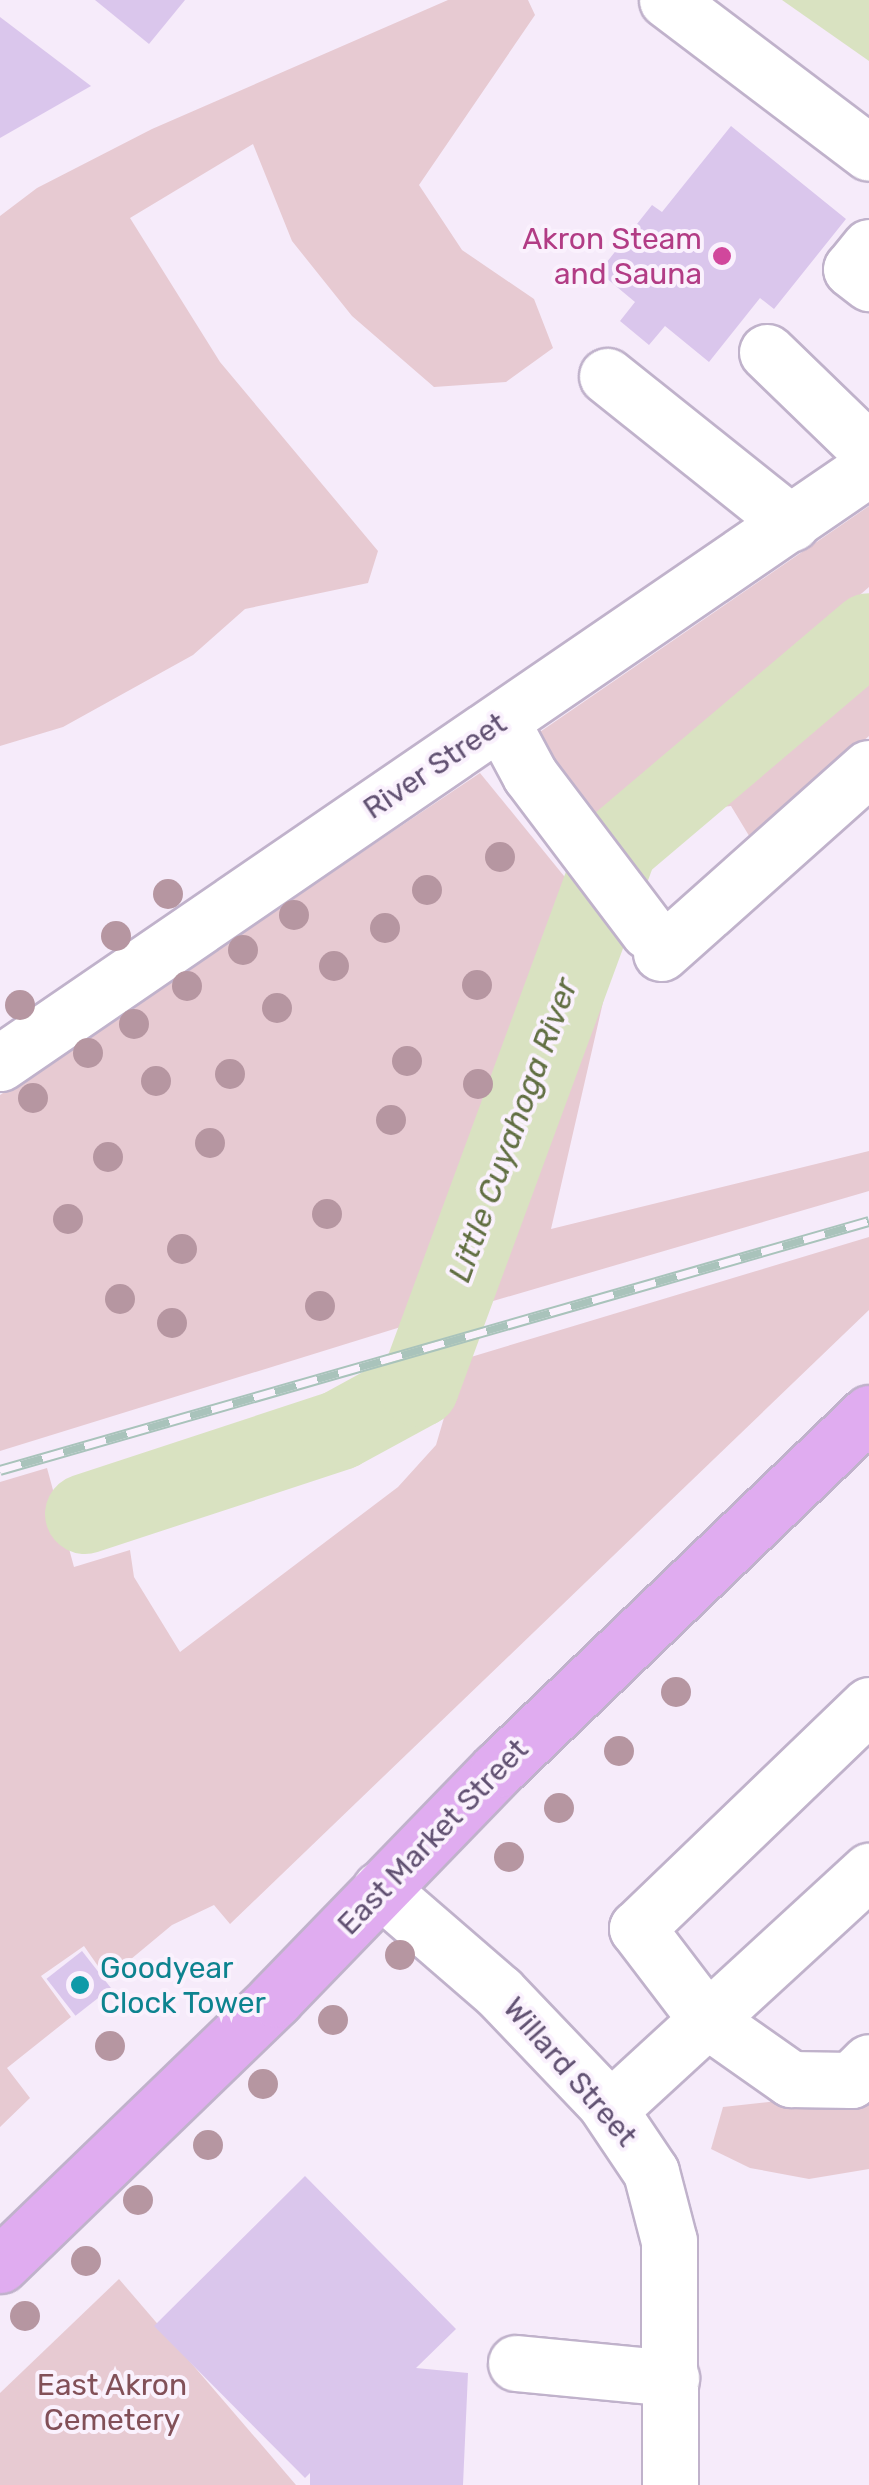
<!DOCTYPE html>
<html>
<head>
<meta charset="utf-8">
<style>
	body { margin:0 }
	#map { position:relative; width:869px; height:2485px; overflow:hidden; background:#f6ebfa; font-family:Rubik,sans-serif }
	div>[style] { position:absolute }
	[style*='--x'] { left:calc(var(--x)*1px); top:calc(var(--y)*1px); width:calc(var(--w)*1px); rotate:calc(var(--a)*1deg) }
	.green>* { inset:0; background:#e7cad2 }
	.water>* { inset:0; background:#d9e2c1 }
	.river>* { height:80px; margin:-40px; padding:0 40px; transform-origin:40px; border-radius:40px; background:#d9e2c1 }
	.building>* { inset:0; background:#dac6ec; transform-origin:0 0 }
	.roads { filter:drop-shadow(2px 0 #c0b2cb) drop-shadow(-2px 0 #c0b2cb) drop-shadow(0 2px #c0b2cb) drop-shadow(0 -2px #c0b2cb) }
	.minor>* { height:55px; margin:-27.5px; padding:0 27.5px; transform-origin:27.5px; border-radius:27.5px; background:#fff }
	.major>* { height:55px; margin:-27.5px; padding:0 27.5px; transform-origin:27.5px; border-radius:27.5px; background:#e0acf0 }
	.rail>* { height:11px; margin-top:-5.5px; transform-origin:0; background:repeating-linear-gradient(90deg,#faf1fd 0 22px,#a9c3bb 0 44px); box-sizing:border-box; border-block:2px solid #a9c3bb }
	.trees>* { width:30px; height:30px; margin:-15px; border-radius:50%; background:#b696a1 }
	.dots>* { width:28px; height:28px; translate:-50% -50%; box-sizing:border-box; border:5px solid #faf1fd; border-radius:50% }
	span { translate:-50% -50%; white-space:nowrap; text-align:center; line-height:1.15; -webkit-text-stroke:8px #faf1fd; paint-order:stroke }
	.hotel-label { font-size:30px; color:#b23c85 }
	.right { translate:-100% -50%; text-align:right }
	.street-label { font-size:30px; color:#615172 }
	.culture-label { font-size:30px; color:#0d838f }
	.left { translate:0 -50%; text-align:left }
	.park-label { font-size:30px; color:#825058 }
	.water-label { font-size:32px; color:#616f42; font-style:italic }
</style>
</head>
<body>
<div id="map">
	<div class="green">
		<i style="clip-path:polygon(448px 0,528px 0,535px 15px,419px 185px,462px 250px,534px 299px,553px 348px,506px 382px,434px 387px,352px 316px,292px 241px,253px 144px,130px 218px,220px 362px,378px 551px,368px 583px,245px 609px,193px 655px,63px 727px,0 746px,0 216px,37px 188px,152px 129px)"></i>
		<i style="clip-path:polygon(869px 506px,869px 587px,597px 824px,534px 736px)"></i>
		<i style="clip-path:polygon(869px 671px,869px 736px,751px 839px,731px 806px,705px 809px,712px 792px)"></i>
		<i style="clip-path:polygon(480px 773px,577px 892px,420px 1321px,0 1451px,0 1095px)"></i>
		<i style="clip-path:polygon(602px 925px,619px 957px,612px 963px,551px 1229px,869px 1151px,869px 1191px,483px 1304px,546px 1069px,596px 961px)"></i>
		<i style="clip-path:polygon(869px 1237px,869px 1310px,230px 1924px,214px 1905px,172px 1925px,107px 1979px,84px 1946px,41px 1976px,71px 2017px,7px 2068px,30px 2098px,0 2127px,0 1482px,47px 1468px,74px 1567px,130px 1550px,134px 1577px,180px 1652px,398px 1487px,436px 1445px,461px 1360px)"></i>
		<i style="clip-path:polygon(869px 2091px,869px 2169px,809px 2179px,750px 2168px,711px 2149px,723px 2107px)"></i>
		<i style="clip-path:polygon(119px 2279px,296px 2485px,0 2485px,0 2393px)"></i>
	</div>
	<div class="water">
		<i style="clip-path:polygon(782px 0,869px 0,869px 61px)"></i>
	</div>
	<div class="river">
		<i style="--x:85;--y:1514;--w:268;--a:-18.2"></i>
		<i style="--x:340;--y:1430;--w:90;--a:-28.6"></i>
		<i style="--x:419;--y:1387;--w:576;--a:-69.8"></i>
		<i style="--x:618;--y:846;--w:329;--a:-40.3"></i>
	</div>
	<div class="building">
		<i style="clip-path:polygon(95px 0,185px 0,149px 44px)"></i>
		<i style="clip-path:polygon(0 17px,91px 86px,0 138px)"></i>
		<i style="clip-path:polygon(731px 126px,846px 219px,774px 309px,760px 298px,709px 362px,665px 326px,649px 345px,620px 321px,635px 302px,599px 272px,652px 205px,662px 212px)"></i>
		<i style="left:82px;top:1951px;width:47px;height:45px;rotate:52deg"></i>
		<i style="clip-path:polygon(305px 2176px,456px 2329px,416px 2368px,468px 2373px,463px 2485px,310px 2485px,310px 2473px,305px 2478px,154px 2326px)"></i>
	</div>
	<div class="roads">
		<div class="minor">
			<i style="--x:667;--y:0;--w:253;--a:37.1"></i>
			<i style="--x:869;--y:247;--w:28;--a:129"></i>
			<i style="--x:851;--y:269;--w:23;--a:38"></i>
			<i style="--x:767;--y:352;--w:142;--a:44.1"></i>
			<i style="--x:607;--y:376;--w:236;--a:38.6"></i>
			<i style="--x:501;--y:721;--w:61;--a:61.8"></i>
			<i style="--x:530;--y:775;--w:196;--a:52.9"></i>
			<i style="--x:661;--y:953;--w:278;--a:-41.7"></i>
			<i style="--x:0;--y:1063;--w:1053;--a:-34.4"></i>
			<i style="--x:869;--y:1705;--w:322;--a:136.1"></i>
			<i style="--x:637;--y:1928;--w:116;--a:52.7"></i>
			<i style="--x:707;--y:2020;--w:103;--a:35.1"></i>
			<i style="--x:791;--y:2079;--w:60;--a:1"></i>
			<i style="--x:851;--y:2080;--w:25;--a:-45"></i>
			<i style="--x:380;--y:1889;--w:157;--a:40.9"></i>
			<i style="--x:499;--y:1992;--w:152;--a:46.3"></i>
			<i style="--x:604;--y:2102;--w:84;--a:56.1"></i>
			<i style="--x:651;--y:2172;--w:71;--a:75.4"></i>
			<i style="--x:669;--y:2241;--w:244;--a:89.8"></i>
			<i style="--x:610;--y:2109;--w:352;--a:-42.6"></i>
			<i style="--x:516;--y:2363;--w:156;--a:5.5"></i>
		</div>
		<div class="major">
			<i style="--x:0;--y:2265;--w:383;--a:-44"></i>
			<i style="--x:275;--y:1999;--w:320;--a:-45.9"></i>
			<i style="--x:498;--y:1769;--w:514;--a:-43.82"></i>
		</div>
	</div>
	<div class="rail">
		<i style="--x:0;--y:1470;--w:904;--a:-15.99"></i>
	</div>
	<div class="trees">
		<i style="left:500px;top:857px"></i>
		<i style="left:427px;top:890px"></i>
		<i style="left:168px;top:894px"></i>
		<i style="left:294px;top:915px"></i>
		<i style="left:385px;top:928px"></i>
		<i style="left:116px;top:936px"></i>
		<i style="left:243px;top:950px"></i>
		<i style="left:334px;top:966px"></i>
		<i style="left:477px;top:985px"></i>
		<i style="left:187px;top:986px"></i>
		<i style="left:20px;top:1005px"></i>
		<i style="left:277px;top:1008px"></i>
		<i style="left:134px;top:1024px"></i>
		<i style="left:88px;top:1053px"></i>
		<i style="left:407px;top:1061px"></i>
		<i style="left:230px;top:1074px"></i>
		<i style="left:156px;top:1081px"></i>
		<i style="left:478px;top:1084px"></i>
		<i style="left:33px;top:1098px"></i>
		<i style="left:391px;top:1120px"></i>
		<i style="left:210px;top:1143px"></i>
		<i style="left:108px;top:1157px"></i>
		<i style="left:327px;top:1214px"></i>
		<i style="left:68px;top:1219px"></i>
		<i style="left:182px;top:1249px"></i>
		<i style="left:120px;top:1299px"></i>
		<i style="left:320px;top:1306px"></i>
		<i style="left:172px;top:1323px"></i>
		<i style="left:676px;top:1692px"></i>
		<i style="left:619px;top:1751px"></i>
		<i style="left:559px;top:1808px"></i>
		<i style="left:509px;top:1857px"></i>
		<i style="left:400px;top:1955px"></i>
		<i style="left:333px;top:2020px"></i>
		<i style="left:110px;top:2046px"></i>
		<i style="left:263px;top:2084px"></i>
		<i style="left:208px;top:2145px"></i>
		<i style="left:138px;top:2200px"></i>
		<i style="left:86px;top:2261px"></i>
		<i style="left:25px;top:2316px"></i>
	</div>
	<div class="dots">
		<i style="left:722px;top:256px;background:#d1479c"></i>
		<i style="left:80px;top:1985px;background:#0f9aa8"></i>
	</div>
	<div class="hotel-label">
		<span class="right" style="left:702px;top:256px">Akron Steam<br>and Sauna</span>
	</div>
	<div class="street-label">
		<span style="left:435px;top:766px;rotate:-34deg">River Street</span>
		<span style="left:433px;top:1837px;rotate:-46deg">East Market Street</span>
		<span style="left:570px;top:2072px;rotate:49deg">Willard Street</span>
	</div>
	<div class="culture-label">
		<span class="left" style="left:100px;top:1985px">Goodyear<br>Clock Tower</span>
	</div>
	<div class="park-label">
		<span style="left:112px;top:2402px">East Akron<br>Cemetery</span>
	</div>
	<div class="water-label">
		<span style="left:513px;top:1130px;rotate:-70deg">Little Cuyahoga River</span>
	</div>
</div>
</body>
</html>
